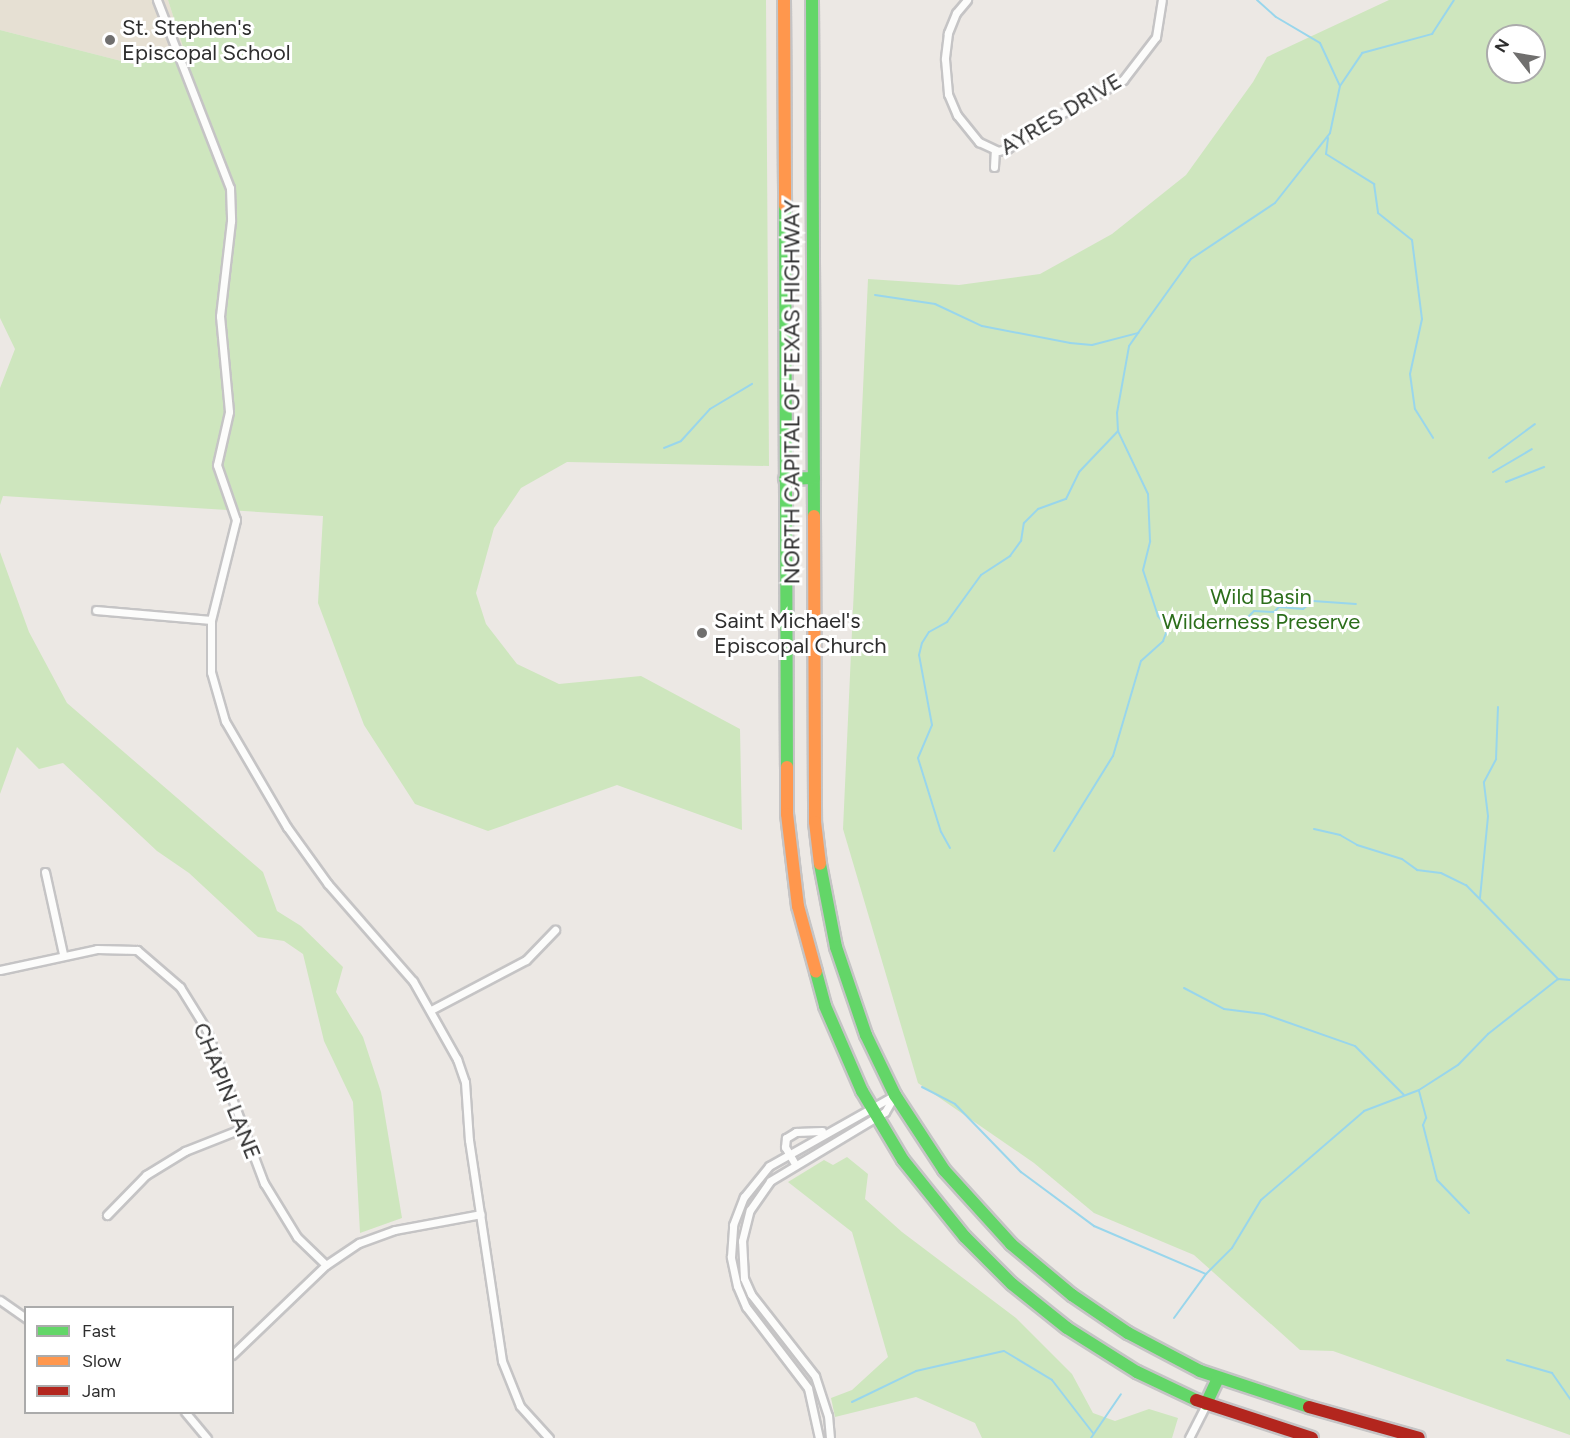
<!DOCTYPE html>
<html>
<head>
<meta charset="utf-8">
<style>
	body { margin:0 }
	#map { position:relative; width:1570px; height:1438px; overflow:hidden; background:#ece8e4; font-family:Figtree,sans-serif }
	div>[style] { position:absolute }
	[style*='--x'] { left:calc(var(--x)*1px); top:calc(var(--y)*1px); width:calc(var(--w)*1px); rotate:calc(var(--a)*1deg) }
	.education>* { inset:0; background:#e6e0d3 }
	.green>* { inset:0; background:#cee6be }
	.stream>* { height:2px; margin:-1px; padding:0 1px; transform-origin:1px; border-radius:1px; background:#99d6ec }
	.roads { filter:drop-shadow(2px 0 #c5c4c5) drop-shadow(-2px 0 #c5c4c5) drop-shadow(0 2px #c5c4c5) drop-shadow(0 -2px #c5c4c5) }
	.street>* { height:7px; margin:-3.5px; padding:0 3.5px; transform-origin:3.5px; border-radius:3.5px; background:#fcfcfb }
	.fast>* { height:12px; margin:-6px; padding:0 6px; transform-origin:6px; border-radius:6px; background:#63d668 }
	.slow>* { height:12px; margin:-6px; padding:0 6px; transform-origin:6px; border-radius:6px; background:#ff974d }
	.jam>* { height:12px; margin:-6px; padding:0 6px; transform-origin:6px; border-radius:6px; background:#b3261e }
	.dots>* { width:16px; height:16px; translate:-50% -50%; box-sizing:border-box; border:3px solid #fff; border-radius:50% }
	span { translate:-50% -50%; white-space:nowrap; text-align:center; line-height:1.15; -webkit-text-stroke:6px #fff; paint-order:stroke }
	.poi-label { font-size:22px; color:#2e2e2e }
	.left { translate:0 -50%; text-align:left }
	.street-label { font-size:22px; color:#2e2e2e }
	.park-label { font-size:22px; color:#2c6e1b }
	.legend { position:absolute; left:24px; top:1306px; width:210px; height:108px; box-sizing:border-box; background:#fff; border:2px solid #ababab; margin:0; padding:8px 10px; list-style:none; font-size:18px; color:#2e2e2e }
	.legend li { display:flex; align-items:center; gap:12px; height:30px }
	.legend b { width:30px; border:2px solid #ababab }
	.north { position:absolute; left:1486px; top:24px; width:60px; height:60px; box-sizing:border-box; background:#fff; border:2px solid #ababab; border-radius:50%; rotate:301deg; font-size:16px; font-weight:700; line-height:24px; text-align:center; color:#2e2e2e }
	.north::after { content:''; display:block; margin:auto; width:21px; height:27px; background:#706f6e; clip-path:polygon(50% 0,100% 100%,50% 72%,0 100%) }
</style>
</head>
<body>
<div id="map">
	<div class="education">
		<i style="clip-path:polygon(0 0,168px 0,184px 50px,133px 64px,0 30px)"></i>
	</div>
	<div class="green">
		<i style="clip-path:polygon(168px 0,766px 0,769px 466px,567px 462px,521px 488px,494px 528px,476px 593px,486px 624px,517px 664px,559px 684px,641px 676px,740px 729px,742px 830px,617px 785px,488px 831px,415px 804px,364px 725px,318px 603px,323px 516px,3px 496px,0 505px,0 388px,15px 349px,0 318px,0 30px,133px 64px,184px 50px)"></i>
		<i style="clip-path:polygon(evenodd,1389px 0,1570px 0,1570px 1435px,1333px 1351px,1300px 1350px,1194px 1255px,1094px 1213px,1034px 1163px,918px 1083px,843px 829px,868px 279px,959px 285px,1040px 274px,1112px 234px,1186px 175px,1253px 82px,1267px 57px,1389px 0,1498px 36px,1534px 36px,1534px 72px,1498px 72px,1498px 36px)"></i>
		<i style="clip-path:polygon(0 552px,29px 632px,67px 703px,263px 872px,277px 911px,301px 926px,343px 967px,336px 992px,363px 1037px,381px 1092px,402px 1218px,360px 1233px,353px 1102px,324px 1041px,303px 954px,284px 941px,258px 937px,189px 873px,157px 851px,63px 763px,39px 769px,17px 747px,0 794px)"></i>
		<i style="clip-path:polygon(847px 1157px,868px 1174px,865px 1199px,902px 1232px,1016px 1318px,1072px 1374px,1093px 1413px,1115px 1421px,1149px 1409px,1178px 1418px,1172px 1438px,982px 1438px,975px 1423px,916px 1397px,835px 1417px,831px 1398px,852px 1390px,888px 1357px,852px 1232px,788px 1182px,824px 1160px,833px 1165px)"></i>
	</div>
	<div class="stream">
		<i style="--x:1257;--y:0;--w:25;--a:42"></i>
		<i style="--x:1276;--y:17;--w:51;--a:30.6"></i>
		<i style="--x:1320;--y:43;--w:47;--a:65.1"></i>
		<i style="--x:1340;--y:86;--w:40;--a:-56"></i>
		<i style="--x:1362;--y:53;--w:73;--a:-15.2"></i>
		<i style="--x:1432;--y:34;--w:40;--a:-57.1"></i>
		<i style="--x:1328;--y:138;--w:16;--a:97"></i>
		<i style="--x:1326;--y:154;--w:57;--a:32"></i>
		<i style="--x:1374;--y:184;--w:29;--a:82"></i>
		<i style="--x:1378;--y:213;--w:43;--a:38.5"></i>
		<i style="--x:1412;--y:240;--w:80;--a:82.8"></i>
		<i style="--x:1422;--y:319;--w:56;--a:102.3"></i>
		<i style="--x:1410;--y:374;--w:35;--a:82"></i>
		<i style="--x:1415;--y:409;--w:34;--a:58"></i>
		<i style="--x:875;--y:295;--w:61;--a:8.5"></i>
		<i style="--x:935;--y:304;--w:52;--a:25.1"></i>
		<i style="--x:982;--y:326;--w:90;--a:10.9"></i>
		<i style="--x:1070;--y:343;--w:22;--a:5"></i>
		<i style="--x:1092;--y:345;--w:48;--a:-14.6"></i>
		<i style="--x:1138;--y:333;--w:91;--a:-54.4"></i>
		<i style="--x:1191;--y:259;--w:101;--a:-33.7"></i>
		<i style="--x:1275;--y:203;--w:89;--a:-51.8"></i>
		<i style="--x:1330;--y:133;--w:48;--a:-78"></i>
		<i style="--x:664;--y:448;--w:18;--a:-22"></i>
		<i style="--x:681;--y:441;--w:43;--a:-47.8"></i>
		<i style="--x:710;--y:409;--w:49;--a:-30.8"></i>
		<i style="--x:1489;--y:458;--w:57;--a:-36.5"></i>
		<i style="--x:1493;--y:472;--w:45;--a:-30.5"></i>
		<i style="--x:1506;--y:482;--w:41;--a:-21.5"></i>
		<i style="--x:1159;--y:616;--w:27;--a:17"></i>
		<i style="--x:1185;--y:624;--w:15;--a:-23"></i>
		<i style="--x:1199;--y:618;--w:11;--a:15"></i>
		<i style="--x:1210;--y:621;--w:36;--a:-3"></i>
		<i style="--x:1246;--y:619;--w:11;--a:-45"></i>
		<i style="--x:1254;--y:611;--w:20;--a:3"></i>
		<i style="--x:1274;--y:612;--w:7;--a:-45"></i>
		<i style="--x:1279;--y:607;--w:24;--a:5"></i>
		<i style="--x:1303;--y:609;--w:13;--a:-39"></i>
		<i style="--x:1313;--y:601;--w:43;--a:4"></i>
		<i style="--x:1314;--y:829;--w:27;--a:13"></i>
		<i style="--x:1340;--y:835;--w:20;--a:30"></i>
		<i style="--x:1357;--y:845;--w:47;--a:17.3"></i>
		<i style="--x:1402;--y:859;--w:19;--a:36"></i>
		<i style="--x:1417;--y:870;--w:24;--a:7"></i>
		<i style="--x:1441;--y:873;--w:28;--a:26"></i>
		<i style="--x:1466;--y:885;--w:132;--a:45.6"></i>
		<i style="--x:1558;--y:979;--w:12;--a:5"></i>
		<i style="--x:950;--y:848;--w:18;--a:-119"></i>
		<i style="--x:941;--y:832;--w:77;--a:-107.3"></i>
		<i style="--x:918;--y:758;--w:36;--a:-67"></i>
		<i style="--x:932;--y:725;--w:71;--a:-100.5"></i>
		<i style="--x:919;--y:655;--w:12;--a:-76"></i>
		<i style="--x:922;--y:643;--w:13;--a:-58"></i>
		<i style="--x:929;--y:632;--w:21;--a:-29"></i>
		<i style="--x:947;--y:622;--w:58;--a:-54.1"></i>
		<i style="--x:981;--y:575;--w:35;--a:-33"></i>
		<i style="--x:1010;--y:556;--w:19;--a:-54"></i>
		<i style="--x:1021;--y:541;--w:18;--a:-81"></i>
		<i style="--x:1024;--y:523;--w:20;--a:-45"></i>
		<i style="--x:1038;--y:509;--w:30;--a:-20"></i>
		<i style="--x:1066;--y:499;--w:30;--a:-64"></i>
		<i style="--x:1079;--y:472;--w:57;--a:-46.4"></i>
		<i style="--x:1054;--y:851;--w:112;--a:-58.2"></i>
		<i style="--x:1113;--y:756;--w:99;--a:-73.6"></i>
		<i style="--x:1141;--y:661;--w:30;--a:-42"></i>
		<i style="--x:1163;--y:641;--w:14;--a:-69"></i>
		<i style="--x:1168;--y:628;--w:16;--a:-130"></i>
		<i style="--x:1158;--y:616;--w:48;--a:-108.1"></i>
		<i style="--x:1143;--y:570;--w:30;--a:-76"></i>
		<i style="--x:1150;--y:541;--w:47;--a:-92.4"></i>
		<i style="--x:1148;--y:494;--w:70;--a:-115.5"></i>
		<i style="--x:1118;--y:431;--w:18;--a:-93"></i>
		<i style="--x:1117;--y:413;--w:68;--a:-79.8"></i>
		<i style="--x:1129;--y:346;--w:16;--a:-55"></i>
		<i style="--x:1480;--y:898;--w:82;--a:-84.4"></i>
		<i style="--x:1488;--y:816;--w:34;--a:-97"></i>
		<i style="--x:1484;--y:782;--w:26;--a:-62"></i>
		<i style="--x:1496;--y:759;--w:52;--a:-87.8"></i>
		<i style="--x:1184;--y:988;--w:45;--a:27.7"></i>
		<i style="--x:1224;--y:1009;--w:40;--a:7.1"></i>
		<i style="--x:1264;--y:1014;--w:96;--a:19.4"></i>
		<i style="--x:1355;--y:1046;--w:69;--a:45"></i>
		<i style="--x:922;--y:1087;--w:37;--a:27"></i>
		<i style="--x:955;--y:1104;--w:95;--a:45.9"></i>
		<i style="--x:1021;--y:1172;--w:91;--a:36.5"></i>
		<i style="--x:1094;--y:1226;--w:122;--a:23.2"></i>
		<i style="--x:1206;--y:1274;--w:37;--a:-45"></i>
		<i style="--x:1232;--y:1248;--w:56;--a:-58.9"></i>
		<i style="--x:1261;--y:1200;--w:136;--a:-40.8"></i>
		<i style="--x:1364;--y:1111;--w:59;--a:-20.9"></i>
		<i style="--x:1419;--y:1090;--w:46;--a:-32.7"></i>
		<i style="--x:1458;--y:1065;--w:43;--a:-45.9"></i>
		<i style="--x:1488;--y:1034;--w:89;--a:-38.2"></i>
		<i style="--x:1419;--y:1091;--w:28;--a:75"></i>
		<i style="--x:1426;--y:1118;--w:8;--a:113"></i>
		<i style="--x:1423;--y:1125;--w:57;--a:75.7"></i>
		<i style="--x:1437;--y:1180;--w:46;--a:45.9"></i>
		<i style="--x:1174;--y:1318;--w:54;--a:-54"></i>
		<i style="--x:1507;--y:1360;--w:47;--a:16.1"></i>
		<i style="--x:1552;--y:1373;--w:32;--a:55"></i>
		<i style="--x:852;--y:1402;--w:71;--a:-25.8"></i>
		<i style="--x:916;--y:1371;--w:90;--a:-12.8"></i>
		<i style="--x:1004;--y:1351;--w:56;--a:31.1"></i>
		<i style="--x:1052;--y:1380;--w:67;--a:52.3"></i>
		<i style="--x:1091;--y:1438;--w:53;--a:-55.7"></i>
	</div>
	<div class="roads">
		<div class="street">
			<i style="--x:157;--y:0;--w:202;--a:68.8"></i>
			<i style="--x:230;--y:188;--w:33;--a:88"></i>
			<i style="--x:231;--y:221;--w:96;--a:96.6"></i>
			<i style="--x:220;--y:316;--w:96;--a:84.6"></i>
			<i style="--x:229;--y:412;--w:54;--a:102.8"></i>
			<i style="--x:217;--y:465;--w:58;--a:70.9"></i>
			<i style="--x:236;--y:520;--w:103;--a:104"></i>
			<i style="--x:211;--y:620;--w:52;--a:90"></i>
			<i style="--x:211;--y:672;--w:51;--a:74.1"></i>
			<i style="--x:225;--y:721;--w:123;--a:59.7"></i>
			<i style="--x:287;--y:827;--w:70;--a:54.3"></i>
			<i style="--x:328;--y:884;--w:129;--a:48.8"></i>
			<i style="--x:413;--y:981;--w:90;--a:60.6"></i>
			<i style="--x:457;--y:1059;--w:24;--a:71"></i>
			<i style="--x:465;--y:1082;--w:58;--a:86.1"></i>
			<i style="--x:469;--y:1140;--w:223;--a:81.5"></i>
			<i style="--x:502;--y:1361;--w:48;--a:68.2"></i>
			<i style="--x:520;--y:1406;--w:43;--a:47.8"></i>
			<i style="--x:967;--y:0;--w:17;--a:130"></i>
			<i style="--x:956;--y:13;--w:22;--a:112"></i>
			<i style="--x:948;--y:33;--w:26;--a:97"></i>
			<i style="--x:945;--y:59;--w:35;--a:85"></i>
			<i style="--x:948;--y:94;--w:23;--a:67"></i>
			<i style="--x:957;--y:115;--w:35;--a:51"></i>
			<i style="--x:979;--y:142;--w:21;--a:25"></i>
			<i style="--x:998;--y:151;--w:9;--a:-13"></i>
			<i style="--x:1007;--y:149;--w:42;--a:-35.2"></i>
			<i style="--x:1041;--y:125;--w:94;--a:-28.8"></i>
			<i style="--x:1123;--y:80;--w:54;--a:-52.5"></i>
			<i style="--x:1156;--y:37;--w:37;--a:-81"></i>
			<i style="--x:994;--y:167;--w:17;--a:-87"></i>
			<i style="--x:96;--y:610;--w:115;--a:5"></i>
			<i style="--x:45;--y:872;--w:84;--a:77.6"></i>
			<i style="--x:0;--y:970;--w:99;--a:-12.2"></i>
			<i style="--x:97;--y:949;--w:40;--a:1.4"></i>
			<i style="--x:137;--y:950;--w:57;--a:40.7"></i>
			<i style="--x:180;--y:987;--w:49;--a:58.2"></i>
			<i style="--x:206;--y:1029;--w:165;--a:69.4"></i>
			<i style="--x:264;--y:1183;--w:63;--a:58.6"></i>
			<i style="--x:297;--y:1237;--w:40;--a:44"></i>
			<i style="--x:431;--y:1010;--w:107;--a:-27.8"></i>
			<i style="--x:526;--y:960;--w:42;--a:-46"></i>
			<i style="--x:795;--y:1164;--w:20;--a:-120"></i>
			<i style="--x:785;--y:1147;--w:9;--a:-84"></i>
			<i style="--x:786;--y:1138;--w:12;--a:-31"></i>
			<i style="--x:796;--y:1132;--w:26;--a:-2"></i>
			<i style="--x:107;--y:1215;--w:56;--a:-45.7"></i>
			<i style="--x:146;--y:1175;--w:46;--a:-31.6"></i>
			<i style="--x:185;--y:1151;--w:62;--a:-21.6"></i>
			<i style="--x:0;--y:1300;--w:32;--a:35"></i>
			<i style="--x:232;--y:1355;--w:130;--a:-43.8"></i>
			<i style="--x:326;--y:1265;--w:40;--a:-34"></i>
			<i style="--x:359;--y:1243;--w:38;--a:-20"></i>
			<i style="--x:395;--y:1230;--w:87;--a:-10.5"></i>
			<i style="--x:185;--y:1412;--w:34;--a:50"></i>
			<i style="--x:819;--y:1438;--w:51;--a:-102.4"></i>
			<i style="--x:808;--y:1388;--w:102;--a:-127.4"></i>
			<i style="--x:746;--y:1307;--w:23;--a:-113"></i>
			<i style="--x:737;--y:1286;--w:30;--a:-102"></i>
			<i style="--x:731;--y:1257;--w:32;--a:-86"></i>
			<i style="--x:733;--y:1225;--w:30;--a:-69"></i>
			<i style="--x:744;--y:1197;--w:40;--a:-51"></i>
			<i style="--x:769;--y:1166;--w:145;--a:-29.4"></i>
			<i style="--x:830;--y:1438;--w:22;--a:-95"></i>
			<i style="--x:828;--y:1416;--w:42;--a:-108"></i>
			<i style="--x:815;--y:1376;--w:104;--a:-128"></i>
			<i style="--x:751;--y:1294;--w:17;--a:-114"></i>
			<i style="--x:744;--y:1278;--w:37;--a:-93"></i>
			<i style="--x:742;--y:1241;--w:32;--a:-76"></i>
			<i style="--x:750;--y:1210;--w:35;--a:-55"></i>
			<i style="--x:770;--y:1181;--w:134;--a:-31"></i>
			<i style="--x:885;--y:1112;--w:20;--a:-60"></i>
			<i style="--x:1189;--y:1438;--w:38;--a:-63"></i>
		</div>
		<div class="fast">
			<i style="--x:812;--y:0;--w:516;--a:89.78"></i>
			<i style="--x:785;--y:206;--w:561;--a:89.8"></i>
			<i style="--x:785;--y:479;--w:29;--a:-2"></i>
			<i style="--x:820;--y:864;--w:85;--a:79.1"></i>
			<i style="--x:836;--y:947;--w:93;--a:71.2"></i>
			<i style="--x:866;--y:1035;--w:67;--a:64.2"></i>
			<i style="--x:895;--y:1095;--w:90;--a:56.8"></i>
			<i style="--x:944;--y:1170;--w:100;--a:47.8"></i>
			<i style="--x:1011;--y:1244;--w:80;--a:39.9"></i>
			<i style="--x:1072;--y:1295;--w:68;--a:34.2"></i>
			<i style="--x:1128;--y:1333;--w:81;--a:27.8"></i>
			<i style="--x:1200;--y:1371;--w:115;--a:18.3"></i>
			<i style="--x:816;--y:972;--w:35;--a:75"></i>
			<i style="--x:825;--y:1006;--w:93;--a:66.5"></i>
			<i style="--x:862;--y:1091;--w:80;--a:59.3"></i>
			<i style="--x:903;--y:1160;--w:99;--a:51.2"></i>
			<i style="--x:965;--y:1237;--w:66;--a:45"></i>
			<i style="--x:1012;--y:1284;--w:70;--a:38.7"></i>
			<i style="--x:1067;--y:1328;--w:83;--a:32.2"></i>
			<i style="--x:1137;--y:1372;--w:65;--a:25.4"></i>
			<i style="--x:1206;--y:1404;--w:29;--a:-65"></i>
		</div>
		<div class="slow">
			<i style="--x:784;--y:0;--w:206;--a:89.7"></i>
			<i style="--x:814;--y:516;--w:306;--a:89.8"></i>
			<i style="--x:815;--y:822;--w:42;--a:83.2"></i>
			<i style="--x:787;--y:767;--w:47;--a:90"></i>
			<i style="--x:787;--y:814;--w:93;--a:83.2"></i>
			<i style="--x:798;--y:906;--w:68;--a:74.7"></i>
		</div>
		<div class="jam">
			<i style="--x:1196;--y:1400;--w:122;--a:18.1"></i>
			<i style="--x:1309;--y:1407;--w:114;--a:15.7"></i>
		</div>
	</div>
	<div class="dots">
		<i style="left:110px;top:40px;background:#706f6e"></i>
		<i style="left:702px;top:633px;background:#706f6e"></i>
	</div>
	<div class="poi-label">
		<span class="left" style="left:122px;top:40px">St. Stephen's<br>Episcopal School</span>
		<span class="left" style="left:714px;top:633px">Saint Michael's<br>Episcopal Church</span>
	</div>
	<div class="street-label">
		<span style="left:1061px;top:114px;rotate:-31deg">AYRES DRIVE</span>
		<span style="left:792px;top:392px;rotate:-90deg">NORTH CAPITAL OF TEXAS HIGHWAY</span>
		<span style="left:227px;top:1091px;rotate:68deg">CHAPIN LANE</span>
	</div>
	<div class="park-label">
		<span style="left:1261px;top:609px">Wild Basin<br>Wilderness Preserve</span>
	</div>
	<ul class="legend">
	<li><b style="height:8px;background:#63d668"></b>Fast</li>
	<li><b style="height:8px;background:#ff974d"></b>Slow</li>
	<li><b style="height:8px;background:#b3261e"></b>Jam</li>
	</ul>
	<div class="north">N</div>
</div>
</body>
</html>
